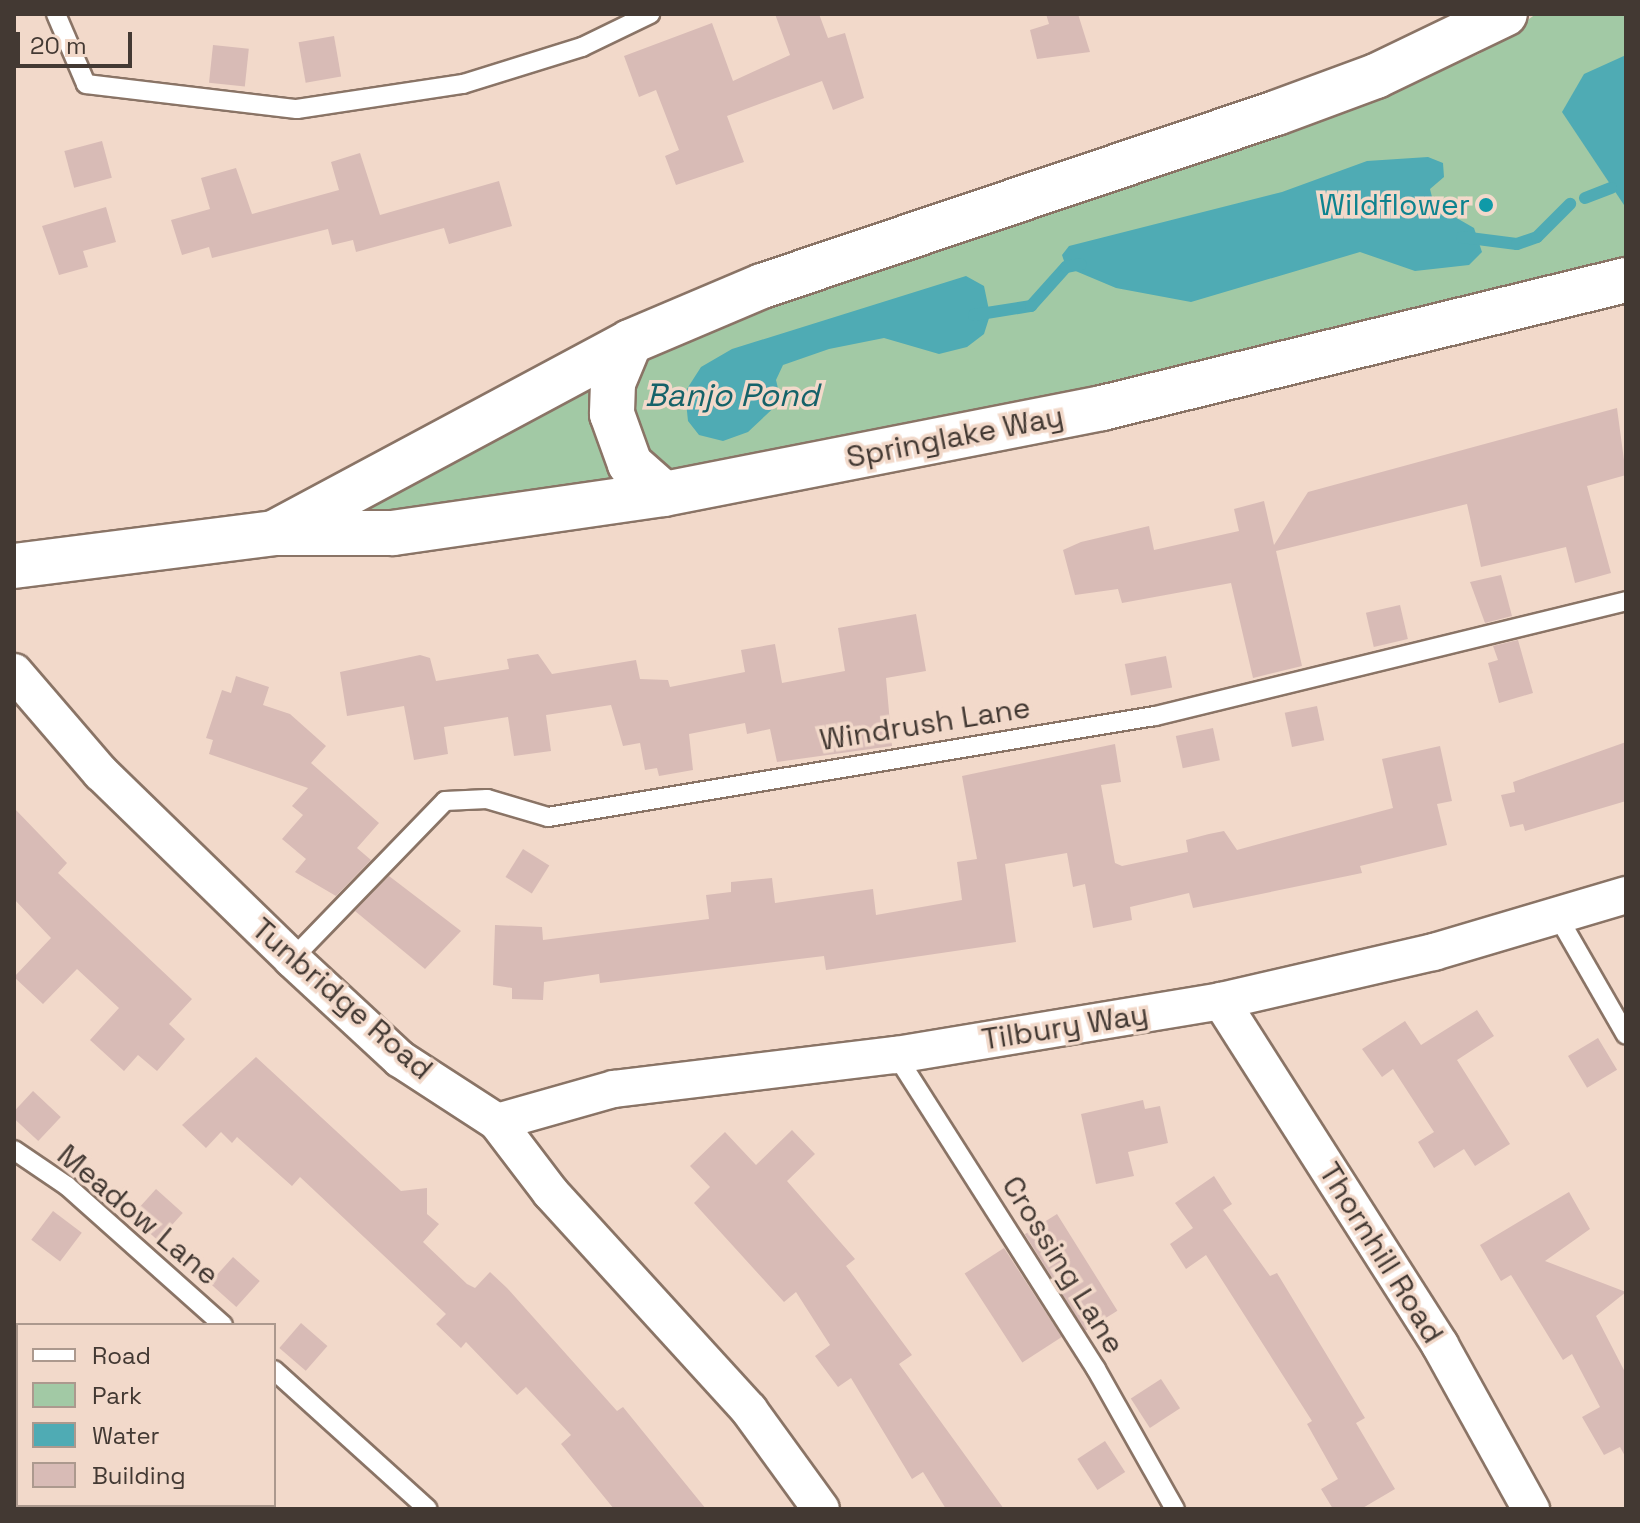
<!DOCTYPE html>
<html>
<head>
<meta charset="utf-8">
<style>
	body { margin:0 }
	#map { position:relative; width:1640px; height:1523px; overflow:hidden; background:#f2d9ca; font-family:"Space Grotesk",sans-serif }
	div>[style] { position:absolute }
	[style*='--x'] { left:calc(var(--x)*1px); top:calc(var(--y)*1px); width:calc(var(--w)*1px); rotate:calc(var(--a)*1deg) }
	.green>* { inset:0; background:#a2c9a5 }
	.water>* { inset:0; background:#4fabb4 }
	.stream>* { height:12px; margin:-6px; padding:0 6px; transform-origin:6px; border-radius:6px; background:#4fabb4 }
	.building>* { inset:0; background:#d8bbb6; transform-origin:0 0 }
	.roads { filter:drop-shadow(2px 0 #8a7466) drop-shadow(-2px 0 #8a7466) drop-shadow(0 2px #8a7466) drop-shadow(0 -2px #8a7466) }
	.service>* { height:18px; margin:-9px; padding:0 9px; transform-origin:9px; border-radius:9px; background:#fff }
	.minor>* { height:36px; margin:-18px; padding:0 18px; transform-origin:18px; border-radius:18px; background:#fff }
	.tertiary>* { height:44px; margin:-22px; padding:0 22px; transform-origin:22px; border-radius:22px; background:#fff }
	.dots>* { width:22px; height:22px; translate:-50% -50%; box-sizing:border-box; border:4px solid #f2d9ca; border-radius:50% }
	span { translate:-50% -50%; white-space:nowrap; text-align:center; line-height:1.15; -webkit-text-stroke:7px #f2d9ca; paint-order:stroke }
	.culture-label { font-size:30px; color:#0d838f }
	.right { translate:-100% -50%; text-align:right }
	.street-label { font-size:30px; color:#433933 }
	.water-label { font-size:32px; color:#156269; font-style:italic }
	.frame { position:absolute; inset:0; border:16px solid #433933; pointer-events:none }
	.legend { position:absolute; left:16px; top:1323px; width:260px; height:184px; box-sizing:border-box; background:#f2d9ca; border:2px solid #ac998e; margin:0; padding:10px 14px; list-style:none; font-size:24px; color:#433933 }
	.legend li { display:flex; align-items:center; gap:16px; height:40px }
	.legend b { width:40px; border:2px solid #ac998e }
	.scale { position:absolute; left:16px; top:32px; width:116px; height:36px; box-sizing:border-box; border:4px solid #433933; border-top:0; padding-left:10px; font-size:24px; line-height:28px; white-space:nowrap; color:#433933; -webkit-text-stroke:6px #f2d9ca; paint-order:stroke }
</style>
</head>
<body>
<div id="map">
	<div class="green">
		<i style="clip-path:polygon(1536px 14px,1626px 14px,1626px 261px,1177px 374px,627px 486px,385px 518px,356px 508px,657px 350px,875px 266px,1395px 89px,1479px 54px)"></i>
	</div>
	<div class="water">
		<i style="clip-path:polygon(1626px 55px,1626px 208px,1562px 112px,1584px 74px)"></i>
		<i style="clip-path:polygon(1428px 157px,1443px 163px,1444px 177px,1430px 189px,1434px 205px,1474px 228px,1482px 252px,1469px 265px,1415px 271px,1360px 252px,1191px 302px,1116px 288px,1066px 267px,1062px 255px,1069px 246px,1282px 192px,1367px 161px)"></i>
		<i style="clip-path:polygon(966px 276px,984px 286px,990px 315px,984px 334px,967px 347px,939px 354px,884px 338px,829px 349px,783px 365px,776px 380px,781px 401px,748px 432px,723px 441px,699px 435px,688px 421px,685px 392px,701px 367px,732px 349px)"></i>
	</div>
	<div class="stream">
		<i style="--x:1585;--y:198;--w:28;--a:-21"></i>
		<i style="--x:1462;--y:237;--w:55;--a:7.3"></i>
		<i style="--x:1517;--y:244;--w:21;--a:-19"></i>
		<i style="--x:1537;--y:237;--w:47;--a:-45"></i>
		<i style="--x:974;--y:315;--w:58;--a:-9"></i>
		<i style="--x:1031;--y:306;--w:52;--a:-48.1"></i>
		<i style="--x:1066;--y:267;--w:15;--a:-11"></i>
	</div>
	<div class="building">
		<i style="clip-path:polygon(775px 14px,819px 14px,828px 38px,845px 33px,864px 98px,833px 110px,822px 81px,727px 116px,744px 162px,676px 185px,665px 156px,679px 150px,656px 90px,639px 97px,624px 56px,712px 23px,733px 81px,790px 55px)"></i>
		<i style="clip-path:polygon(1046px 14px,1078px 14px,1090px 52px,1037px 59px,1030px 30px,1049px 24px)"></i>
		<i style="left:334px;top:36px;width:41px;height:36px;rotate:80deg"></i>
		<i style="left:213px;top:45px;width:36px;height:38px;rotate:6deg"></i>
		<i style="left:102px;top:141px;width:38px;height:39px;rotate:75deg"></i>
		<i style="clip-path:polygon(360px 153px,380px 215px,499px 181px,512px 226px,449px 244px,444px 228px,356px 252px,353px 240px,332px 245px,328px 229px,212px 258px,209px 247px,182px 255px,171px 220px,210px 209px,201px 178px,236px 168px,252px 214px,339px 190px,331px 162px)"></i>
		<i style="clip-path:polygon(106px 207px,116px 242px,83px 251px,88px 267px,59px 275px,42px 226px)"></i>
		<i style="clip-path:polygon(1617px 408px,1626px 475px,1587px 486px,1611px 573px,1575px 583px,1566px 547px,1481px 567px,1467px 504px,1276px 551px,1302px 666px,1253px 678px,1231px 583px,1122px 603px,1118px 589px,1075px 595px,1063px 550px,1081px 542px,1149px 526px,1154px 550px,1239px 531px,1234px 509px,1264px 501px,1274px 545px,1308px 492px)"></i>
		<i style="clip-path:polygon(1501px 575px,1512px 616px,1485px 623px,1470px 582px)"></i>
		<i style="left:1400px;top:605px;width:35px;height:35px;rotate:77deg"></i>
		<i style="clip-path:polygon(916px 614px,926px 671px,886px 678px,892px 746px,777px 762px,770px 729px,747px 734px,745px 723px,689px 734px,693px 770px,659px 776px,657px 768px,645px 770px,640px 743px,623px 746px,611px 705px,546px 715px,551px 751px,514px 756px,508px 717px,444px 727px,448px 754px,414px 760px,404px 706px,347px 716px,340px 672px,420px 655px,430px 658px,436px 681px,509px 669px,507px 659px,538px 654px,552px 674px,636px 660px,640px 679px,668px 680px,670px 687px,745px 672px,741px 650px,775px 644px,782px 683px,845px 671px,838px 628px)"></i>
		<i style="clip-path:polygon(1518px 640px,1533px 693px,1499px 703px,1488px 663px,1498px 660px,1493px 646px)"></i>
		<i style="left:1166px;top:656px;width:32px;height:42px;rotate:79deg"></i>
		<i style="clip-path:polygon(236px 676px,269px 687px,263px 705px,290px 714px,326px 746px,311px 763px,379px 823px,357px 848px,371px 860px,336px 896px,295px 872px,306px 859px,282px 839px,303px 815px,292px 806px,308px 788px,209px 754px,213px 740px,206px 738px,222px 690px,231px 693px)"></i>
		<i style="left:1317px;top:706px;width:35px;height:33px;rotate:78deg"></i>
		<i style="left:1213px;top:728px;width:33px;height:38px;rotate:78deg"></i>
		<i style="clip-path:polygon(1626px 742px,1626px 801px,1525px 831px,1523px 824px,1510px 827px,1501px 795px,1515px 792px,1513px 782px)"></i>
		<i style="clip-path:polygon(1115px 744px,1121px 782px,1101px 785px,1115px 863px,1122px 866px,1188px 852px,1186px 840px,1209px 834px,1224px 831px,1237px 850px,1393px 808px,1382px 759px,1440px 746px,1452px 801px,1437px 804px,1447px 845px,1360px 866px,1362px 873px,1193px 908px,1189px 893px,1130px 907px,1132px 920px,1093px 928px,1085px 884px,1073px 887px,1067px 853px,1005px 864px,1016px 942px,826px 970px,824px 956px,600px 983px,599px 974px,544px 982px,543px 1000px,512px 999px,512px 988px,493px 985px,495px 925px,542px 927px,543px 940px,709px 919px,706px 895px,731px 892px,731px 882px,772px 878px,775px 903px,873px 889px,876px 915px,962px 900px,957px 862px,977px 859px,962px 776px)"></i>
		<i style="clip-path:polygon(14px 808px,67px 863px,58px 873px,192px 999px,169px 1024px,185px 1039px,157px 1071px,138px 1055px,124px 1071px,90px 1040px,119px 1008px,77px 969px,43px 1004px,14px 977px,51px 938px,14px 899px)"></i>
		<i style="left:523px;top:849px;width:31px;height:33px;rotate:32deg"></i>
		<i style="clip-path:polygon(389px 876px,461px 931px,425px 969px,355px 911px)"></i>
		<i style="clip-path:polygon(1477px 1010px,1494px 1036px,1457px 1060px,1510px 1144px,1475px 1166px,1464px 1149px,1434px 1168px,1418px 1142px,1434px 1132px,1393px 1069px,1382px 1077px,1362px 1049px,1405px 1021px,1421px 1045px)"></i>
		<i style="left:1598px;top:1038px;width:37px;height:35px;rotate:59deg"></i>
		<i style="clip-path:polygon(256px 1057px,401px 1191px,427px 1188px,427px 1214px,439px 1224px,423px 1242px,467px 1284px,475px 1288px,490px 1272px,507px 1288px,617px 1411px,623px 1407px,706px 1509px,614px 1509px,561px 1444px,571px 1435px,526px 1387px,517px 1395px,466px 1342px,461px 1348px,436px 1324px,446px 1314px,300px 1177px,292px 1186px,237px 1137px,232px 1143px,221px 1132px,206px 1148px,182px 1125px)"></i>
		<i style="left:33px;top:1091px;width:38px;height:33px;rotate:43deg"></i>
		<i style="clip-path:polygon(1143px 1100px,1145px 1109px,1160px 1106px,1168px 1143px,1128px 1152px,1134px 1176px,1096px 1184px,1081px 1114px)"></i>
		<i style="clip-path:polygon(792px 1130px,815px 1154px,787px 1181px,855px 1259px,846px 1266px,912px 1355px,899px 1364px,1004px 1509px,946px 1509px,923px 1472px,912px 1479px,851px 1378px,838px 1387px,815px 1356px,830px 1345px,796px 1292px,784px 1302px,694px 1203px,710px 1187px,690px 1166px,725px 1132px,756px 1165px)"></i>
		<i style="clip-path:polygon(1214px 1176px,1232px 1204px,1223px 1210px,1270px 1276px,1277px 1273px,1365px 1418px,1356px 1423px,1395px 1489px,1361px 1509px,1333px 1509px,1321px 1489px,1338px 1479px,1307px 1424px,1312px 1421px,1206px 1255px,1186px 1269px,1170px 1244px,1193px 1228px,1175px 1203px)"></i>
		<i style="left:156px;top:1189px;width:36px;height:37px;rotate:42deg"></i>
		<i style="clip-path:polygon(1569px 1192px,1590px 1229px,1545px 1261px,1626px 1292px,1596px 1316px,1626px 1374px,1626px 1458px,1620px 1447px,1604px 1455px,1582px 1417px,1600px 1407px,1572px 1354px,1563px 1360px,1511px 1275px,1501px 1281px,1480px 1245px)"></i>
		<i style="left:53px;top:1211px;width:36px;height:36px;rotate:37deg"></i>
		<i style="left:1057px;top:1214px;width:114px;height:38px;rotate:58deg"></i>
		<i style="left:1004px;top:1248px;width:106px;height:47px;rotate:57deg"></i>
		<i style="left:233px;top:1257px;width:36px;height:35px;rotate:42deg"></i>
		<i style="left:301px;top:1323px;width:35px;height:33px;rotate:41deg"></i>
		<i style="left:1161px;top:1379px;width:35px;height:36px;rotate:57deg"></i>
		<i style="left:1105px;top:1441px;width:37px;height:33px;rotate:57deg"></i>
	</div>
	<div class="roads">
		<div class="service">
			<i style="--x:56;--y:14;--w:76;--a:66.8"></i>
			<i style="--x:86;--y:84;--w:212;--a:6.8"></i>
			<i style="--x:297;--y:109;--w:168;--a:-8.6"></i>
			<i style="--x:463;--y:84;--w:125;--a:-17.3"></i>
			<i style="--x:582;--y:47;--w:76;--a:-25.9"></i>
			<i style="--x:1557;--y:915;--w:138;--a:60.1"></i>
			<i style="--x:292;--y:959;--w:220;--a:-45.9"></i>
			<i style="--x:445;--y:801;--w:42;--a:-2.7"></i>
			<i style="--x:487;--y:799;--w:64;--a:16.4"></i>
			<i style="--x:548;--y:817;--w:615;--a:-9.45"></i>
			<i style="--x:1155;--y:716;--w:485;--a:-13.7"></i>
			<i style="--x:896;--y:1055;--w:372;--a:57.5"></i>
			<i style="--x:1096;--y:1369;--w:161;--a:60.6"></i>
			<i style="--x:14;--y:1150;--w:64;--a:34.2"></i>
			<i style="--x:67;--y:1186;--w:209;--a:41.7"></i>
			<i style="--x:274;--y:1370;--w:207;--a:42.1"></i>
		</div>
		<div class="minor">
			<i style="--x:14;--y:672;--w:133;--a:49.3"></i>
			<i style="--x:101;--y:773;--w:267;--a:44.2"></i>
			<i style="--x:292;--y:959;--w:147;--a:42.8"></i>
			<i style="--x:400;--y:1059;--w:116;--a:33"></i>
			<i style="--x:497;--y:1122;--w:89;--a:52.7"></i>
			<i style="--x:551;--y:1193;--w:294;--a:47.6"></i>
			<i style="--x:749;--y:1410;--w:122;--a:54"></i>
			<i style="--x:1221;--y:1001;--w:408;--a:57.5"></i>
			<i style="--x:1440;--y:1345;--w:188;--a:61"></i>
			<i style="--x:497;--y:1122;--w:122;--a:-15.8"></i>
			<i style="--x:614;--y:1089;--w:284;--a:-6.9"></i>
			<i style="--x:896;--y:1055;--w:329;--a:-9.4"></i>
			<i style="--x:1221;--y:1001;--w:219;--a:-13"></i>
			<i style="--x:1434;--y:952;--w:200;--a:-16.5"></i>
		</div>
		<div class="tertiary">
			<i style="--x:630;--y:342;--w:44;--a:112.5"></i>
			<i style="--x:613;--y:383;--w:31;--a:92"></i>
			<i style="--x:612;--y:414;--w:53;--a:70.2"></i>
			<i style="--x:630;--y:464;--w:45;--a:41.4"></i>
			<i style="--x:274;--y:533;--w:404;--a:-28.2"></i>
			<i style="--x:630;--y:342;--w:143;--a:-23"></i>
			<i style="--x:762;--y:286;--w:542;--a:-18.6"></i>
			<i style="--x:1276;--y:113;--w:107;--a:-20.3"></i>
			<i style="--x:1376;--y:76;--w:143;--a:-25.7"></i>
			<i style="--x:14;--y:566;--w:262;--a:-7.2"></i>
			<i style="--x:274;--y:533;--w:119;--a:0"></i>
			<i style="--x:393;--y:533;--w:274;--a:-8.2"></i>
			<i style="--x:664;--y:494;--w:446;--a:-11.1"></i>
			<i style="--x:1102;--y:408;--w:539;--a:-13.73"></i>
		</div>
	</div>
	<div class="dots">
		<i style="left:1486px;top:205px;background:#0f9aa8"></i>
	</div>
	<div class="culture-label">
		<span class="right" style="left:1470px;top:205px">Wildflower</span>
	</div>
	<div class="street-label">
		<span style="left:955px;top:437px;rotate:-11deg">Springlake Way</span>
		<span style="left:925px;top:724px;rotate:-9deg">Windrush Lane</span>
		<span style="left:342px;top:999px;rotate:41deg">Tunbridge Road</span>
		<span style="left:1065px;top:1027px;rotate:-9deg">Tilbury Way</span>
		<span style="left:138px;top:1215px;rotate:40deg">Meadow Lane</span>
		<span style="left:1381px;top:1253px;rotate:58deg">Thornhill Road</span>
		<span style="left:1063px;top:1265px;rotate:58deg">Crossing Lane</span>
	</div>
	<div class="water-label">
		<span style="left:732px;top:395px">Banjo Pond</span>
	</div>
	<div class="frame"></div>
	<ul class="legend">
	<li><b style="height:10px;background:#fff"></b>Road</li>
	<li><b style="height:22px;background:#a2c9a5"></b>Park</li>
	<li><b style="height:22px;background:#4fabb4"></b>Water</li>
	<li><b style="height:22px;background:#d8bbb6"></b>Building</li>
	</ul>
	<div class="scale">20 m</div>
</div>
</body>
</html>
